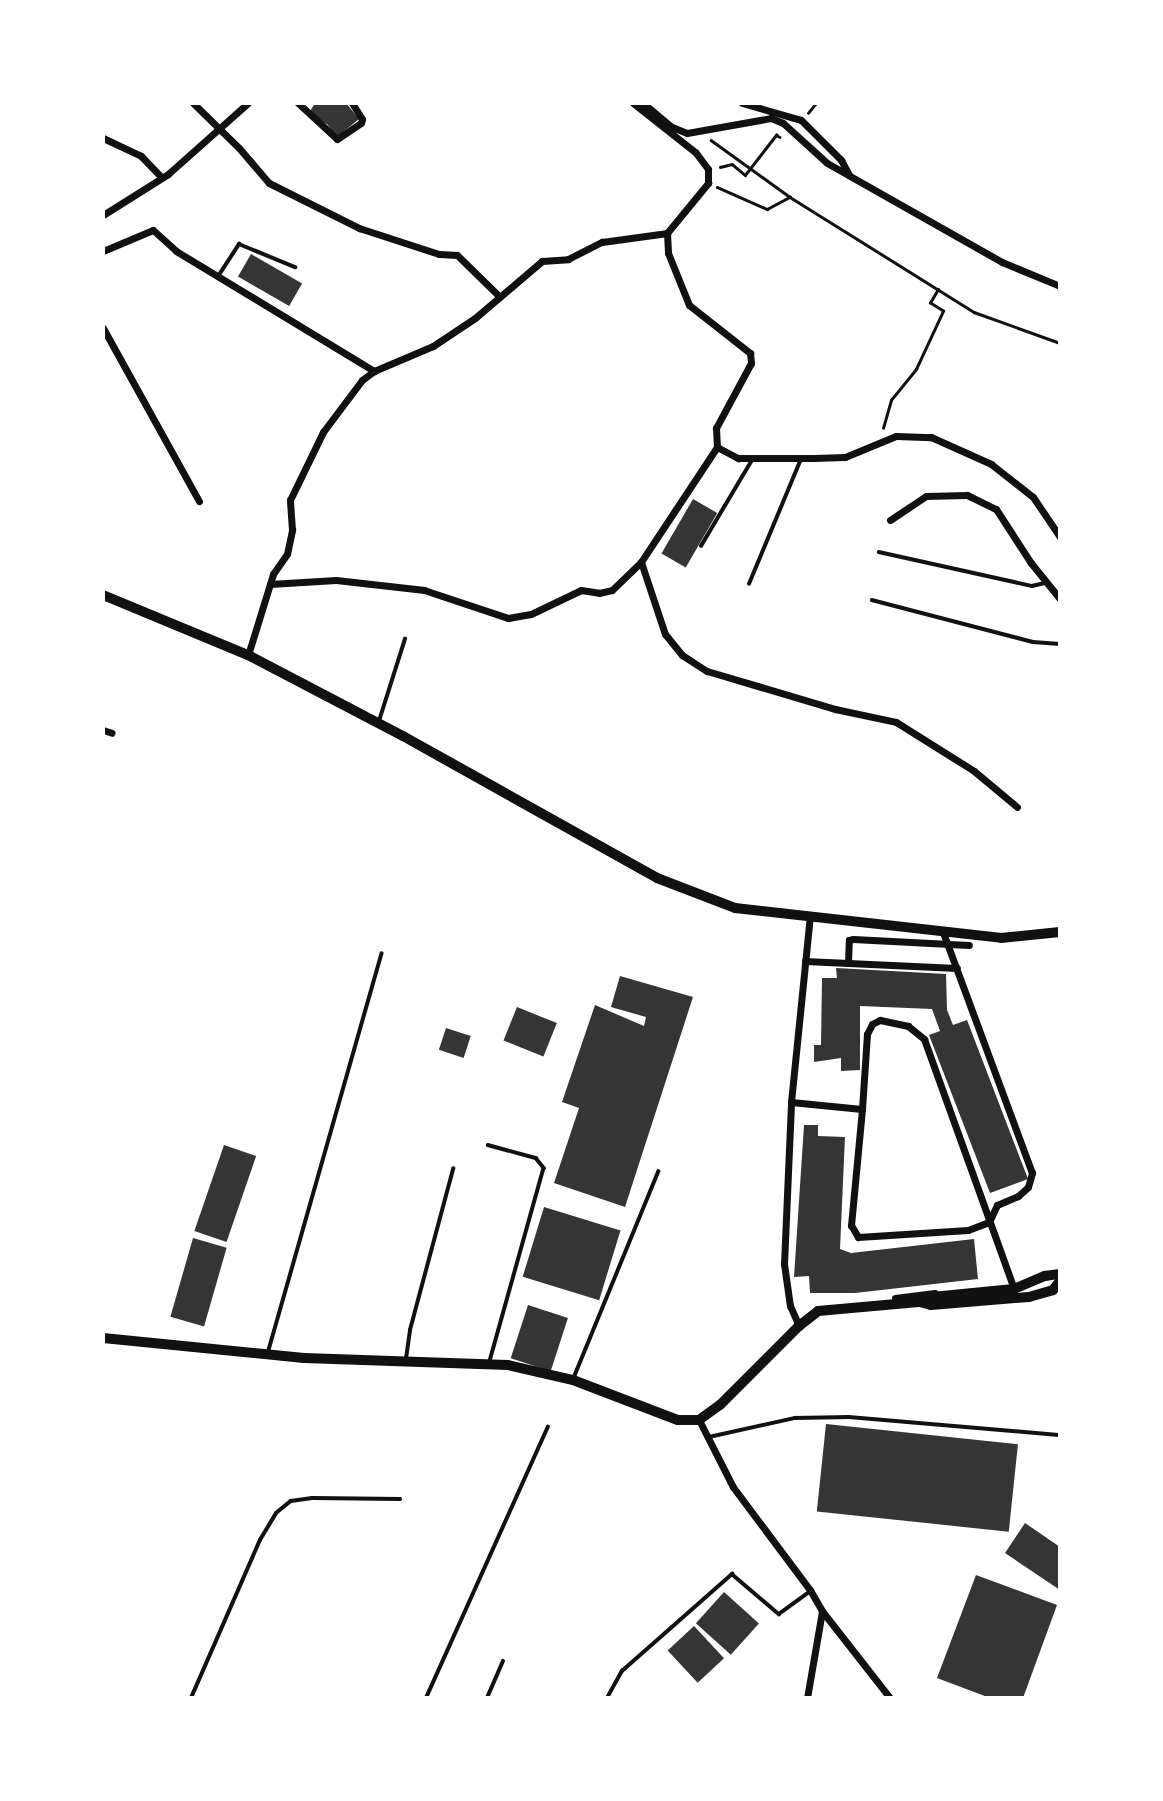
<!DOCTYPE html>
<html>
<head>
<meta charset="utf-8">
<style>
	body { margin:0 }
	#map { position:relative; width:1163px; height:1801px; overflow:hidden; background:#fff; font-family:Rubik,sans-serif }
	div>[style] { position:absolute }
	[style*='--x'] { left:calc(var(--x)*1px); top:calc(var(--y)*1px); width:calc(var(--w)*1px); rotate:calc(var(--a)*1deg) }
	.building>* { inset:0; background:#353535; transform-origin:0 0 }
	.path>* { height:2.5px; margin:-1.25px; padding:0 1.25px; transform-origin:1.25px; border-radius:1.25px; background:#111 }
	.service>* { height:3.5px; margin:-1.75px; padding:0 1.75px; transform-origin:1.75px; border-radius:1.75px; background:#111 }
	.minor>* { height:7px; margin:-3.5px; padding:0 3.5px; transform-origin:3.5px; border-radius:3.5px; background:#111 }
	.tertiary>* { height:10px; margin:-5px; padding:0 5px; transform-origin:5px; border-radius:5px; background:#111 }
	span { translate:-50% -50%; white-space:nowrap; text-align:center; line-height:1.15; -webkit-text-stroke:5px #fff; paint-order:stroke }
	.frame { position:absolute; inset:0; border:105px solid #fff; pointer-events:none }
</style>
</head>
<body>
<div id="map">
	<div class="building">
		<i style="clip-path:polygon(315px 103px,346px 103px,359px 119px,337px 137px,327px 124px,318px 122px,309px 113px)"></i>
		<i style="left:251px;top:254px;width:59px;height:26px;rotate:30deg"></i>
		<i style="left:693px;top:499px;width:28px;height:63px;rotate:30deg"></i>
		<i style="clip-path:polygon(836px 968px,946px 974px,947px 1010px,953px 1025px,967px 1020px,1028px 1179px,990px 1193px,929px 1035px,940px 1031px,932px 1009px,860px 1006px,860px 1070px,841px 1071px,841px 1058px,814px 1062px,814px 1045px,821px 1045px,822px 978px,837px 978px)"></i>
		<i style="clip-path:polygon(620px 976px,693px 997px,625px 1207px,554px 1183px,579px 1108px,562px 1102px,595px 1005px,644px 1026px,646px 1017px,611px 1007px)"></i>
		<i style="left:517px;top:1007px;width:43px;height:36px;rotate:22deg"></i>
		<i style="left:446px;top:1028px;width:26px;height:23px;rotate:18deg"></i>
		<i style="clip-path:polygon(804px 1125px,818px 1125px,818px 1136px,845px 1137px,840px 1249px,851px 1253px,974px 1239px,978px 1279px,855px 1293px,810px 1293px,809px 1276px,794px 1277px)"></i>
		<i style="left:224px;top:1145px;width:34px;height:91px;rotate:19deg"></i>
		<i style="left:544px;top:1207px;width:80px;height:73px;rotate:17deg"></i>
		<i style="left:193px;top:1238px;width:35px;height:82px;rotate:16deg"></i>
		<i style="left:528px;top:1305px;width:42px;height:56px;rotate:18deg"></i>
		<i style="left:826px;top:1424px;width:193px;height:88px;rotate:6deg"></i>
		<i style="clip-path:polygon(1025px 1523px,1060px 1547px,1060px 1590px,1005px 1553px)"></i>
		<i style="clip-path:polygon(976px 1575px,1057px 1605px,1023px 1698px,990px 1698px,937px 1678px)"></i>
		<i style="left:724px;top:1592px;width:47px;height:42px;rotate:42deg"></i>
		<i style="left:694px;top:1626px;width:44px;height:36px;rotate:47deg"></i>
	</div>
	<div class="path">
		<i style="--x:808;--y:113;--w:13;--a:-51"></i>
		<i style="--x:711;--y:140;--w:97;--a:35.8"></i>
		<i style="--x:790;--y:197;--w:217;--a:32"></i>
		<i style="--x:974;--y:312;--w:91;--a:19.8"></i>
		<i style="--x:720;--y:167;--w:12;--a:-14"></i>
		<i style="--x:732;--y:164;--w:17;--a:40"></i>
		<i style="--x:745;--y:175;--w:51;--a:-52.2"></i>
		<i style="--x:776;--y:135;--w:4;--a:27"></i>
		<i style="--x:717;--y:187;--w:55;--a:23.7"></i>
		<i style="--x:767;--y:209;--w:26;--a:-28"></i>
		<i style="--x:883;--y:428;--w:29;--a:-74"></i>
		<i style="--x:891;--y:400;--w:40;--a:-51"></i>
		<i style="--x:916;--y:369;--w:64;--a:-65"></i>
		<i style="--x:943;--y:311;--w:15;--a:-148"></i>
		<i style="--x:930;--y:303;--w:16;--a:-60"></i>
	</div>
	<div class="service">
		<i style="--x:219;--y:275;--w:37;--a:-57"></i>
		<i style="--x:239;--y:244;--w:61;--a:22.3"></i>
		<i style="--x:701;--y:546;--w:100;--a:-59.3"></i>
		<i style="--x:879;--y:552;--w:157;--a:12.5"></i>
		<i style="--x:1032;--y:586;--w:13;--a:-13"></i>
		<i style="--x:749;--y:584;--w:135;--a:-67.4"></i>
		<i style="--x:872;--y:600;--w:166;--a:14.6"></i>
		<i style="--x:1033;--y:642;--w:27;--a:4"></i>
		<i style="--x:379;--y:721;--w:86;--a:-72.4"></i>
		<i style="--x:488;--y:1145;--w:50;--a:15.2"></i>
		<i style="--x:536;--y:1158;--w:13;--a:51"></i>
		<i style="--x:544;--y:1168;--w:201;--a:105.6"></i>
		<i style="--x:268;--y:1352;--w:414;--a:-74.1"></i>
		<i style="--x:406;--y:1359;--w:29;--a:-82"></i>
		<i style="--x:410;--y:1330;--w:167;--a:-75"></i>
		<i style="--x:574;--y:1377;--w:222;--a:-67.7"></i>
		<i style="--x:709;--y:1437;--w:88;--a:-12.5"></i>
		<i style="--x:795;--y:1418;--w:54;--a:-1.1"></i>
		<i style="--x:849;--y:1417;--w:210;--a:4.9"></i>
		<i style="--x:191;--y:1698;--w:172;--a:-66.4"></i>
		<i style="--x:260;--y:1540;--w:31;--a:-59"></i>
		<i style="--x:276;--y:1513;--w:19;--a:-39"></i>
		<i style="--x:291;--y:1501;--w:21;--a:-8"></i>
		<i style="--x:312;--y:1498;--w:88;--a:0.7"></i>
		<i style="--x:426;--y:1698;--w:297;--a:-65.8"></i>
		<i style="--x:487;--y:1698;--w:40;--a:-66.6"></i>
		<i style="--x:607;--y:1698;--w:31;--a:-61"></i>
		<i style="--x:622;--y:1671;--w:147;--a:-41.4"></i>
		<i style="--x:732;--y:1574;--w:62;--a:40.4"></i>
		<i style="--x:779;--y:1614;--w:37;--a:-36"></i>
	</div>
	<div class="minor">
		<i style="--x:193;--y:103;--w:64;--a:44.4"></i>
		<i style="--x:239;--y:148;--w:46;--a:49.4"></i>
		<i style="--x:269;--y:183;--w:101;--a:26.6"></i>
		<i style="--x:359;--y:228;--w:84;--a:18"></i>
		<i style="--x:439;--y:254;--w:18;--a:3"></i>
		<i style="--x:457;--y:255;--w:60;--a:44.3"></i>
		<i style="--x:298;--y:103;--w:53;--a:42.7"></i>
		<i style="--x:337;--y:139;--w:29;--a:-34"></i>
		<i style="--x:361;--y:123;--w:4;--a:-76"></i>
		<i style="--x:362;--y:119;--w:19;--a:-122"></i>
		<i style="--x:643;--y:103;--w:38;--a:40"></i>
		<i style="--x:672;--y:127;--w:16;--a:22"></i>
		<i style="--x:687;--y:133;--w:85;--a:-10.1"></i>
		<i style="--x:771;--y:118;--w:13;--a:23"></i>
		<i style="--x:783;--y:123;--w:59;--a:42.3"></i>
		<i style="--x:827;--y:163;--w:201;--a:29.5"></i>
		<i style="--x:1002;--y:262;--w:63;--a:22.5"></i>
		<i style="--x:742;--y:103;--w:61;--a:16.1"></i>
		<i style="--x:801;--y:120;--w:57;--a:45"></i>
		<i style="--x:841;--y:160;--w:17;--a:62"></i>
		<i style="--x:103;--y:138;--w:42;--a:25.3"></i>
		<i style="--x:141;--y:156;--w:30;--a:46"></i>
		<i style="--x:103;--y:215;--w:77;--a:-32.2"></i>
		<i style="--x:168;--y:174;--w:107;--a:-41.6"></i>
		<i style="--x:667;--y:233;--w:20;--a:87"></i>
		<i style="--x:668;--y:253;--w:56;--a:68"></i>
		<i style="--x:689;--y:305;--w:78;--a:38.2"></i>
		<i style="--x:750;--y:353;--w:10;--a:84"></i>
		<i style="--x:751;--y:363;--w:74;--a:118.3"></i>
		<i style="--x:716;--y:428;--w:19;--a:87"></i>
		<i style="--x:103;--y:251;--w:54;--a:-22.8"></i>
		<i style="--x:153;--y:230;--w:31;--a:42"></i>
		<i style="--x:176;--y:251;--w:232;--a:31.2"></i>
		<i style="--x:103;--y:328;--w:198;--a:61"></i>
		<i style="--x:717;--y:447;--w:138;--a:123.5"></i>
		<i style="--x:641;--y:562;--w:76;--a:71.6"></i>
		<i style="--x:665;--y:634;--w:27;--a:51"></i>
		<i style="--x:682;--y:655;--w:30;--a:33"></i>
		<i style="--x:707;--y:671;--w:134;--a:16.5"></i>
		<i style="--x:835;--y:709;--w:62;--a:12"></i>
		<i style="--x:896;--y:722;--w:92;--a:32.1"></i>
		<i style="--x:974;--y:771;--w:56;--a:39.9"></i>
		<i style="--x:717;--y:447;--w:24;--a:28"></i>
		<i style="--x:738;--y:458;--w:76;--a:0"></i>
		<i style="--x:814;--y:458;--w:31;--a:-2"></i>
		<i style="--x:845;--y:457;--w:55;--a:-22.4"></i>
		<i style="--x:896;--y:436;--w:35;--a:2"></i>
		<i style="--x:931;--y:437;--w:66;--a:24.2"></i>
		<i style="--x:991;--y:464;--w:53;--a:38.2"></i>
		<i style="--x:1033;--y:497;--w:48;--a:56"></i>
		<i style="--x:890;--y:520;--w:43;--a:-33.7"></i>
		<i style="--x:926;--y:496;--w:41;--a:-1.4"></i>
		<i style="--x:967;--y:495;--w:32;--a:26"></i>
		<i style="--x:996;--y:509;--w:64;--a:57.1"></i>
		<i style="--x:1031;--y:563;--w:46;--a:51.1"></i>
		<i style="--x:270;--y:584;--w:66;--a:-3.5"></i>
		<i style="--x:336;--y:580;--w:89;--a:6.5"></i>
		<i style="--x:424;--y:590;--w:89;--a:18.4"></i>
		<i style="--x:508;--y:618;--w:23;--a:-10"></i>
		<i style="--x:531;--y:614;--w:55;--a:-25.6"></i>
		<i style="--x:581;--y:590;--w:18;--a:9"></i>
		<i style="--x:599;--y:593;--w:13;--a:-13"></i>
		<i style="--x:612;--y:590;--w:40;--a:-44"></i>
		<i style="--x:248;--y:655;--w:85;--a:-72.8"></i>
		<i style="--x:273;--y:574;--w:24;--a:-55"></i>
		<i style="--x:287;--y:554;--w:25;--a:-78"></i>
		<i style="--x:292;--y:530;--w:30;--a:-94"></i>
		<i style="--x:290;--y:500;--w:76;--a:-64.1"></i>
		<i style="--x:323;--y:432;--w:65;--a:-53.1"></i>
		<i style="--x:362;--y:380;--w:15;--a:-37"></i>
		<i style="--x:374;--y:371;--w:64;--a:-23"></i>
		<i style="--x:433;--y:346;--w:50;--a:-33.7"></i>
		<i style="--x:475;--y:318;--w:88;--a:-40.4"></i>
		<i style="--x:542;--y:261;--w:26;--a:-4"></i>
		<i style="--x:568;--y:259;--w:38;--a:-27"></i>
		<i style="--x:602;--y:242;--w:66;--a:-7.9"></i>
		<i style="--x:667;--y:233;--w:65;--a:-50.6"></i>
		<i style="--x:708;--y:183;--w:14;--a:-90"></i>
		<i style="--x:708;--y:169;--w:21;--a:-127"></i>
		<i style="--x:695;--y:152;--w:79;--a:-141.7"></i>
		<i style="--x:103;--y:730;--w:9;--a:18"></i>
		<i style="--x:805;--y:961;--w:152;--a:2.6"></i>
		<i style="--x:848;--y:963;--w:23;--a:-88"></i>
		<i style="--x:849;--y:940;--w:4;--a:-14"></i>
		<i style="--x:853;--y:939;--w:116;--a:3"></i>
		<i style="--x:791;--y:1102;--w:71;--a:5.6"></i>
		<i style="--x:862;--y:1109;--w:117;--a:95.4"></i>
		<i style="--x:851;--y:1225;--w:14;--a:60"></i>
		<i style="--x:858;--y:1237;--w:110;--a:-3.6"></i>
		<i style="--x:968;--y:1230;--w:22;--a:-21"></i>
		<i style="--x:989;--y:1222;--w:19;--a:-65"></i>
		<i style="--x:997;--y:1205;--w:23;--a:-23"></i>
		<i style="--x:1018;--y:1196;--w:13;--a:-42"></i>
		<i style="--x:1028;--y:1187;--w:15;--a:-74"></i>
		<i style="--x:1032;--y:1173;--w:257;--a:-110.3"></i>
		<i style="--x:862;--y:1109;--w:75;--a:-86.2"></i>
		<i style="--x:867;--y:1034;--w:11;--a:-63"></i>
		<i style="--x:872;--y:1024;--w:9;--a:-27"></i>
		<i style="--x:880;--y:1020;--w:29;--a:12"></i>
		<i style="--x:908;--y:1026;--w:21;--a:39"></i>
		<i style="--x:924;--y:1039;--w:266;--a:70.2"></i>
		<i style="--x:895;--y:1298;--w:40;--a:-7.1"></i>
		<i style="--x:799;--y:1326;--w:22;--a:-114"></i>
		<i style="--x:790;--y:1306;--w:42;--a:-98.1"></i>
		<i style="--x:784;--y:1264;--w:162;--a:-87.5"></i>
		<i style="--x:791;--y:1102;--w:188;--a:-84.2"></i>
		<i style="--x:699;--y:1420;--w:75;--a:63.1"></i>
		<i style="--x:733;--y:1487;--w:129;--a:53.2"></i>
		<i style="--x:810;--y:1590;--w:24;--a:60"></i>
		<i style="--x:822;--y:1611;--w:110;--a:52"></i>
		<i style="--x:807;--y:1698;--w:88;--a:-80.2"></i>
	</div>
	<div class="tertiary">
		<i style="--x:103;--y:595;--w:157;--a:22.5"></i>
		<i style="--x:248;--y:655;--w:175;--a:27.6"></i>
		<i style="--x:403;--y:736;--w:291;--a:29.2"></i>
		<i style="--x:657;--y:878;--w:84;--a:21"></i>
		<i style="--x:735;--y:908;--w:268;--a:6.4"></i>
		<i style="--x:1001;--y:938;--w:59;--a:-5.8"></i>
		<i style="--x:920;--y:1302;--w:11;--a:15"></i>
		<i style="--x:931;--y:1305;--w:98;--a:-4.7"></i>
		<i style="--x:1029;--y:1297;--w:25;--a:-16"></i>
		<i style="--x:1053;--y:1290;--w:11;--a:-52"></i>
		<i style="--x:103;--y:1338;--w:202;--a:5.7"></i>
		<i style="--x:304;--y:1358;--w:204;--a:2"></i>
		<i style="--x:508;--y:1365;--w:67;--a:13"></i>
		<i style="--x:573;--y:1380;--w:112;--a:20.9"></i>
		<i style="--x:678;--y:1420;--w:21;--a:0"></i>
		<i style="--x:699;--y:1420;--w:26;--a:-36"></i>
		<i style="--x:720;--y:1405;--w:112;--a:-45"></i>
		<i style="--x:799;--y:1326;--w:24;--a:-38"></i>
		<i style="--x:818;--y:1311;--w:101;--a:-5.1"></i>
		<i style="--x:919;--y:1302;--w:14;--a:-21"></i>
		<i style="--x:932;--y:1297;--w:82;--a:-5.6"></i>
		<i style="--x:1014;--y:1289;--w:34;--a:-23"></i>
		<i style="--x:1045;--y:1276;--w:15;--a:-8"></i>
	</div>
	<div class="frame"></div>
</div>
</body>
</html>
